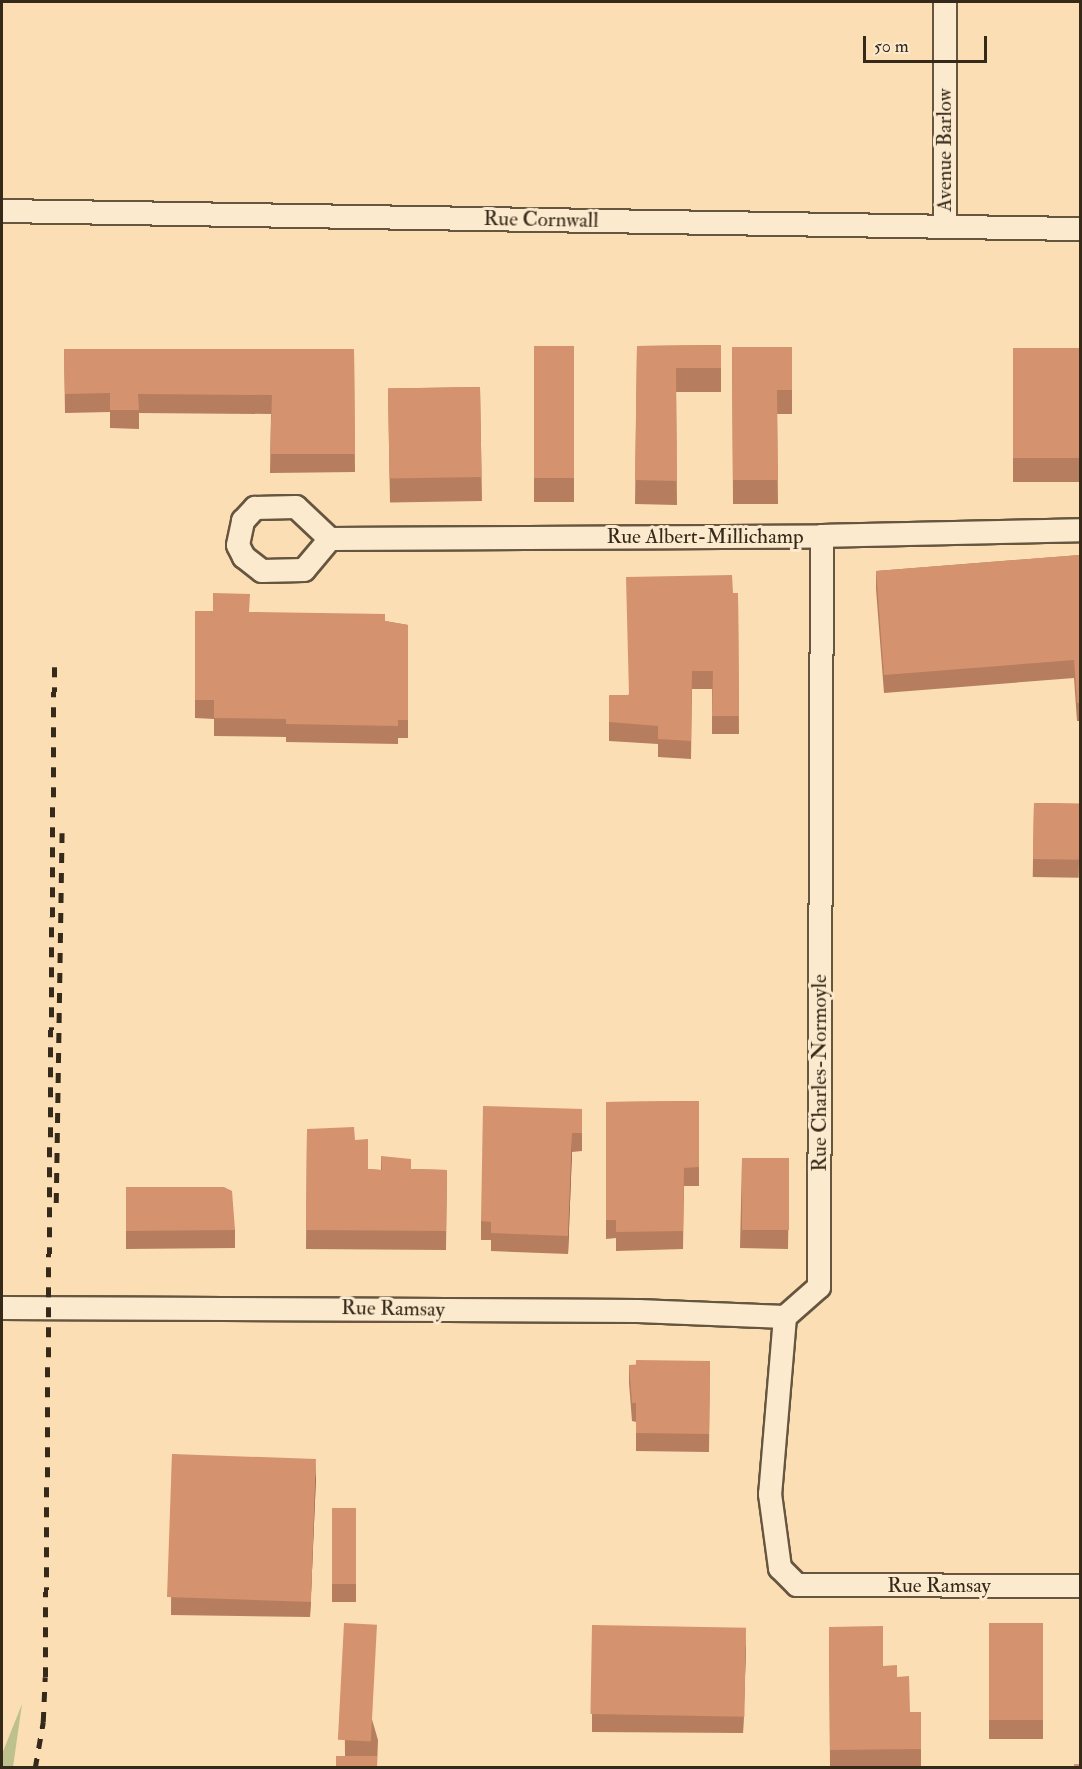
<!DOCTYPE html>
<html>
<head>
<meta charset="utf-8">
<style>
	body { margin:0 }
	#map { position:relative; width:1082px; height:1769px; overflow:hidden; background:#fbdeb4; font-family:"IM FELL Double Pica",serif }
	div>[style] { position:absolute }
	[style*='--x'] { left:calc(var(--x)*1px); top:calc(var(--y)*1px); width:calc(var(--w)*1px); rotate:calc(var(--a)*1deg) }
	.green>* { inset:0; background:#bec18d }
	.roads { filter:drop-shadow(2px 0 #665640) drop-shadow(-2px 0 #665640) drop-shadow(0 2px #665640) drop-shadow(0 -2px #665640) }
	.minor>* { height:22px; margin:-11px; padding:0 11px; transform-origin:11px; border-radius:11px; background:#fceace }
	.rail>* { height:4.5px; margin-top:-2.25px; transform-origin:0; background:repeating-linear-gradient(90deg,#35291a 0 10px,transparent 0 20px) }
	.wall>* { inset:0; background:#b67e5f; transform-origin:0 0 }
	.shaded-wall>* { inset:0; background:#94664e }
	.building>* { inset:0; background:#d4926f; transform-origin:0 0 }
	span { translate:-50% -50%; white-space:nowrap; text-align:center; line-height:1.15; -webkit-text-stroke:6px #fceace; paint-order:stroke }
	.street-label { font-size:21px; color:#35291a }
	.frame { position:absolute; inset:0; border:3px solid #35291a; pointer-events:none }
	.scale { position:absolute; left:863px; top:36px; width:124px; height:27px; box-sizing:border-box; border:3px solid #35291a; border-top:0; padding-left:8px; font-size:18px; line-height:21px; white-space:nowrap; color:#35291a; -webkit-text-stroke:4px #fceace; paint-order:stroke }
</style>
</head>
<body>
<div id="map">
	<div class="green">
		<i style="clip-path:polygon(22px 1704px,13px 1767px,2px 1767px,2px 1754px)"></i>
	</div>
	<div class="roads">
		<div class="minor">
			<i style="--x:945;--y:2;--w:225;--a:90"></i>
			<i style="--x:2;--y:211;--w:1078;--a:0.96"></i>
			<i style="--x:822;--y:536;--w:751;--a:90.23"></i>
			<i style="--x:819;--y:1287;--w:45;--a:138.6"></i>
			<i style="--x:785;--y:1317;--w:178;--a:94.8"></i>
			<i style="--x:770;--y:1494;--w:75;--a:82.3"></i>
			<i style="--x:780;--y:1568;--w:24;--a:45"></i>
			<i style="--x:797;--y:1585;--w:283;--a:0.2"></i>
			<i style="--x:330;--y:539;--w:40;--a:130"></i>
			<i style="--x:304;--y:570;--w:42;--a:178.6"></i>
			<i style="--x:262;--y:571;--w:23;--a:-142"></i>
			<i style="--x:244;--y:557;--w:13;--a:-117"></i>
			<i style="--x:238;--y:545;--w:25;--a:-78"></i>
			<i style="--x:243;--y:521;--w:18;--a:-47"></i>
			<i style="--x:255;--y:508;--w:41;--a:-1.4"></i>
			<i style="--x:296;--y:507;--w:47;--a:43.3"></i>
			<i style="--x:330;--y:539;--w:492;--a:-0.3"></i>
			<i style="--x:822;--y:536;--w:258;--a:-1.3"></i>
			<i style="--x:2;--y:1308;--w:636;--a:0.27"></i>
			<i style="--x:638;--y:1311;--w:147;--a:2.3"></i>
		</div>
	</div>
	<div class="rail">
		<i style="--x:56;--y:1203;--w:370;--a:-89.1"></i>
		<i style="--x:35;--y:1768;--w:47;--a:-80.1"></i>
		<i style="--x:43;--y:1722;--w:45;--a:-87.5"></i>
		<i style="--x:45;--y:1677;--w:1015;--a:-89.49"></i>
	</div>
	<div class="wall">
		<i style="clip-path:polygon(721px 345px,721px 392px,676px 392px,677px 505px,635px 504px,637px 346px)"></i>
		<i style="left:534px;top:346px;width:40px;height:156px"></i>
		<i style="clip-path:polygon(732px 347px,792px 347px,792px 414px,777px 414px,778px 504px,733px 504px)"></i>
		<i style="left:1013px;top:348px;width:67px;height:134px"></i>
		<i style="clip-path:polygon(64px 349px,354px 349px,355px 472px,270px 473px,271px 414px,139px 413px,139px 429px,110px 428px,110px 412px,65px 413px)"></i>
		<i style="left:480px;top:387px;width:114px;height:92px;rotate:89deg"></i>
		<i style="clip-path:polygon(1080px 555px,1080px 721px,1077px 721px,1074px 678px,884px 693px,876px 589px,876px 571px)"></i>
		<i style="clip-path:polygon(733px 593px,738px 593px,739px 734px,712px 734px,712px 689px,692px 689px,691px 759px,658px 757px,658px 744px,609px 741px,609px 695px,628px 695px)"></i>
		<i style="clip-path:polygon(195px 611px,250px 612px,385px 621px,408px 625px,408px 738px,398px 738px,398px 744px,286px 742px,286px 737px,214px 736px,214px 719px,195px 718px)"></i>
		<i style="left:1034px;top:803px;width:46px;height:74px;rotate:1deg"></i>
		<i style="clip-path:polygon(699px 1101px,699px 1186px,684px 1186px,683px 1249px,616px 1251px,616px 1238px,606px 1239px,606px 1102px)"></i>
		<i style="clip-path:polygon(582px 1109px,582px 1151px,572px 1152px,568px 1254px,491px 1251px,491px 1240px,481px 1240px,481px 1221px)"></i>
		<i style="clip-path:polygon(307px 1129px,355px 1140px,368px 1169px,381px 1170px,381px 1156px,411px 1169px,447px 1170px,446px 1250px,306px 1249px)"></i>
		<i style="clip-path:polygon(742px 1158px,789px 1177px,788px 1249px,740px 1248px)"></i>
		<i style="clip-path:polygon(126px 1187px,235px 1230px,235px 1248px,126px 1249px)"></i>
		<i style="clip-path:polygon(710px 1361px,709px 1452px,636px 1451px,636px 1422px,632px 1421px,629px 1383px,629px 1365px)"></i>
		<i style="clip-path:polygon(172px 1454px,316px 1477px,310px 1617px,171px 1615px)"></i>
		<i style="left:332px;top:1508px;width:24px;height:94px"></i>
		<i style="clip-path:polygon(344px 1623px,378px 1740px,377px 1767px,345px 1757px)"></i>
		<i style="left:989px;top:1623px;width:54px;height:116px"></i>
		<i style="clip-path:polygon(592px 1625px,746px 1647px,743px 1733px,592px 1732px)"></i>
		<i style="clip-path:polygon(829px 1627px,897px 1677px,910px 1712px,921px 1712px,921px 1767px,830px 1767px)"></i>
	</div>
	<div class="shaded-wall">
		<i style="clip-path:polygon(572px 1133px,572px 1152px,568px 1254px,568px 1236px)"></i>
		<i style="clip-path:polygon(316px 1458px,316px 1477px,310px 1617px,310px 1598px)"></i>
		<i style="clip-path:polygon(746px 1628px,746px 1647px,743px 1733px,743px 1714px)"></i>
	</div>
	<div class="building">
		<i style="clip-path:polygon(721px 345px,721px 368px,676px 368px,677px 481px,635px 480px,637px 346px)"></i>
		<i style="left:534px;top:346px;width:40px;height:132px"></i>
		<i style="clip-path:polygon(732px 347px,792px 347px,792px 390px,777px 390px,778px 480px,733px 480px)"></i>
		<i style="left:1013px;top:348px;width:67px;height:110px"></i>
		<i style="clip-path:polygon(64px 349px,354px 349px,355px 454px,270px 454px,272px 395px,138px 394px,139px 410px,110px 410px,110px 393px,65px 394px)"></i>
		<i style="left:480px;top:387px;width:90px;height:92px;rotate:89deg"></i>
		<i style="clip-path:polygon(1080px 555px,1080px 703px,1077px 703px,1074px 660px,884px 675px,876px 571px)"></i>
		<i style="clip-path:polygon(732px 575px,733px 593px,738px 593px,739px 716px,712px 716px,713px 671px,692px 671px,691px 741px,658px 739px,658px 726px,609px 722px,609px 695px,629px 695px,626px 577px)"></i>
		<i style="clip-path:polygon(213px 593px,250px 594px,249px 612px,385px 614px,385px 621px,408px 625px,408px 720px,398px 720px,398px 726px,286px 724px,286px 719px,214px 718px,214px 700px,195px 700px,195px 611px,213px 611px)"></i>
		<i style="left:1034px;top:803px;width:46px;height:56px;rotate:1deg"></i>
		<i style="clip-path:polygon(699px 1101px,699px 1167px,684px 1168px,683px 1231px,616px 1232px,616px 1220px,606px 1220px,606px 1102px)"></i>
		<i style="clip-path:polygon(483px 1106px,582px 1109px,582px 1133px,572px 1133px,568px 1236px,491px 1233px,491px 1222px,481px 1221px)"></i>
		<i style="clip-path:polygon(354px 1127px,355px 1140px,368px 1139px,368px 1169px,382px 1170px,381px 1156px,411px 1159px,411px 1169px,447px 1170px,446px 1231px,306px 1230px,307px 1129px)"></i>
		<i style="left:742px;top:1158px;width:47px;height:72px"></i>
		<i style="clip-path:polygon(126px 1187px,224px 1187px,232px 1191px,235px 1230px,126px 1231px)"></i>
		<i style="clip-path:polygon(636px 1360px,710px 1361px,709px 1434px,636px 1433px,636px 1403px,632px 1403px,629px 1365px,636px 1365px)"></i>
		<i style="left:172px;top:1454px;width:144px;height:143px;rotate:2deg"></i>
		<i style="left:332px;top:1508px;width:24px;height:76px"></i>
		<i style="left:344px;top:1623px;width:33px;height:117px;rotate:3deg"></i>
		<i style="left:989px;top:1623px;width:54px;height:97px"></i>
		<i style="left:592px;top:1625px;width:154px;height:89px;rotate:1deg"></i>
		<i style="clip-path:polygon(883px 1626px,883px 1666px,897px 1665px,897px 1677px,909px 1676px,910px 1712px,921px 1712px,921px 1749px,830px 1750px,829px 1627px)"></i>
		<i style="left:377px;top:1756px;width:11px;height:41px;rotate:90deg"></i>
		<i style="left:1074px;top:1764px;width:6px;height:3px"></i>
	</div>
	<div class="street-label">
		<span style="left:945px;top:150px;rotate:-90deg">Avenue Barlow</span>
		<span style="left:541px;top:220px;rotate:1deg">Rue Cornwall</span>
		<span style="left:705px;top:537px">Rue Albert-Millichamp</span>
		<span style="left:820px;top:1073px;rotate:-90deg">Rue Charles-Normoyle</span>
		<span style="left:393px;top:1309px;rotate:1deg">Rue Ramsay</span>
		<span style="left:939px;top:1586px">Rue Ramsay</span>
	</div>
	<div class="frame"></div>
	<div class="scale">50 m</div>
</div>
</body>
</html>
